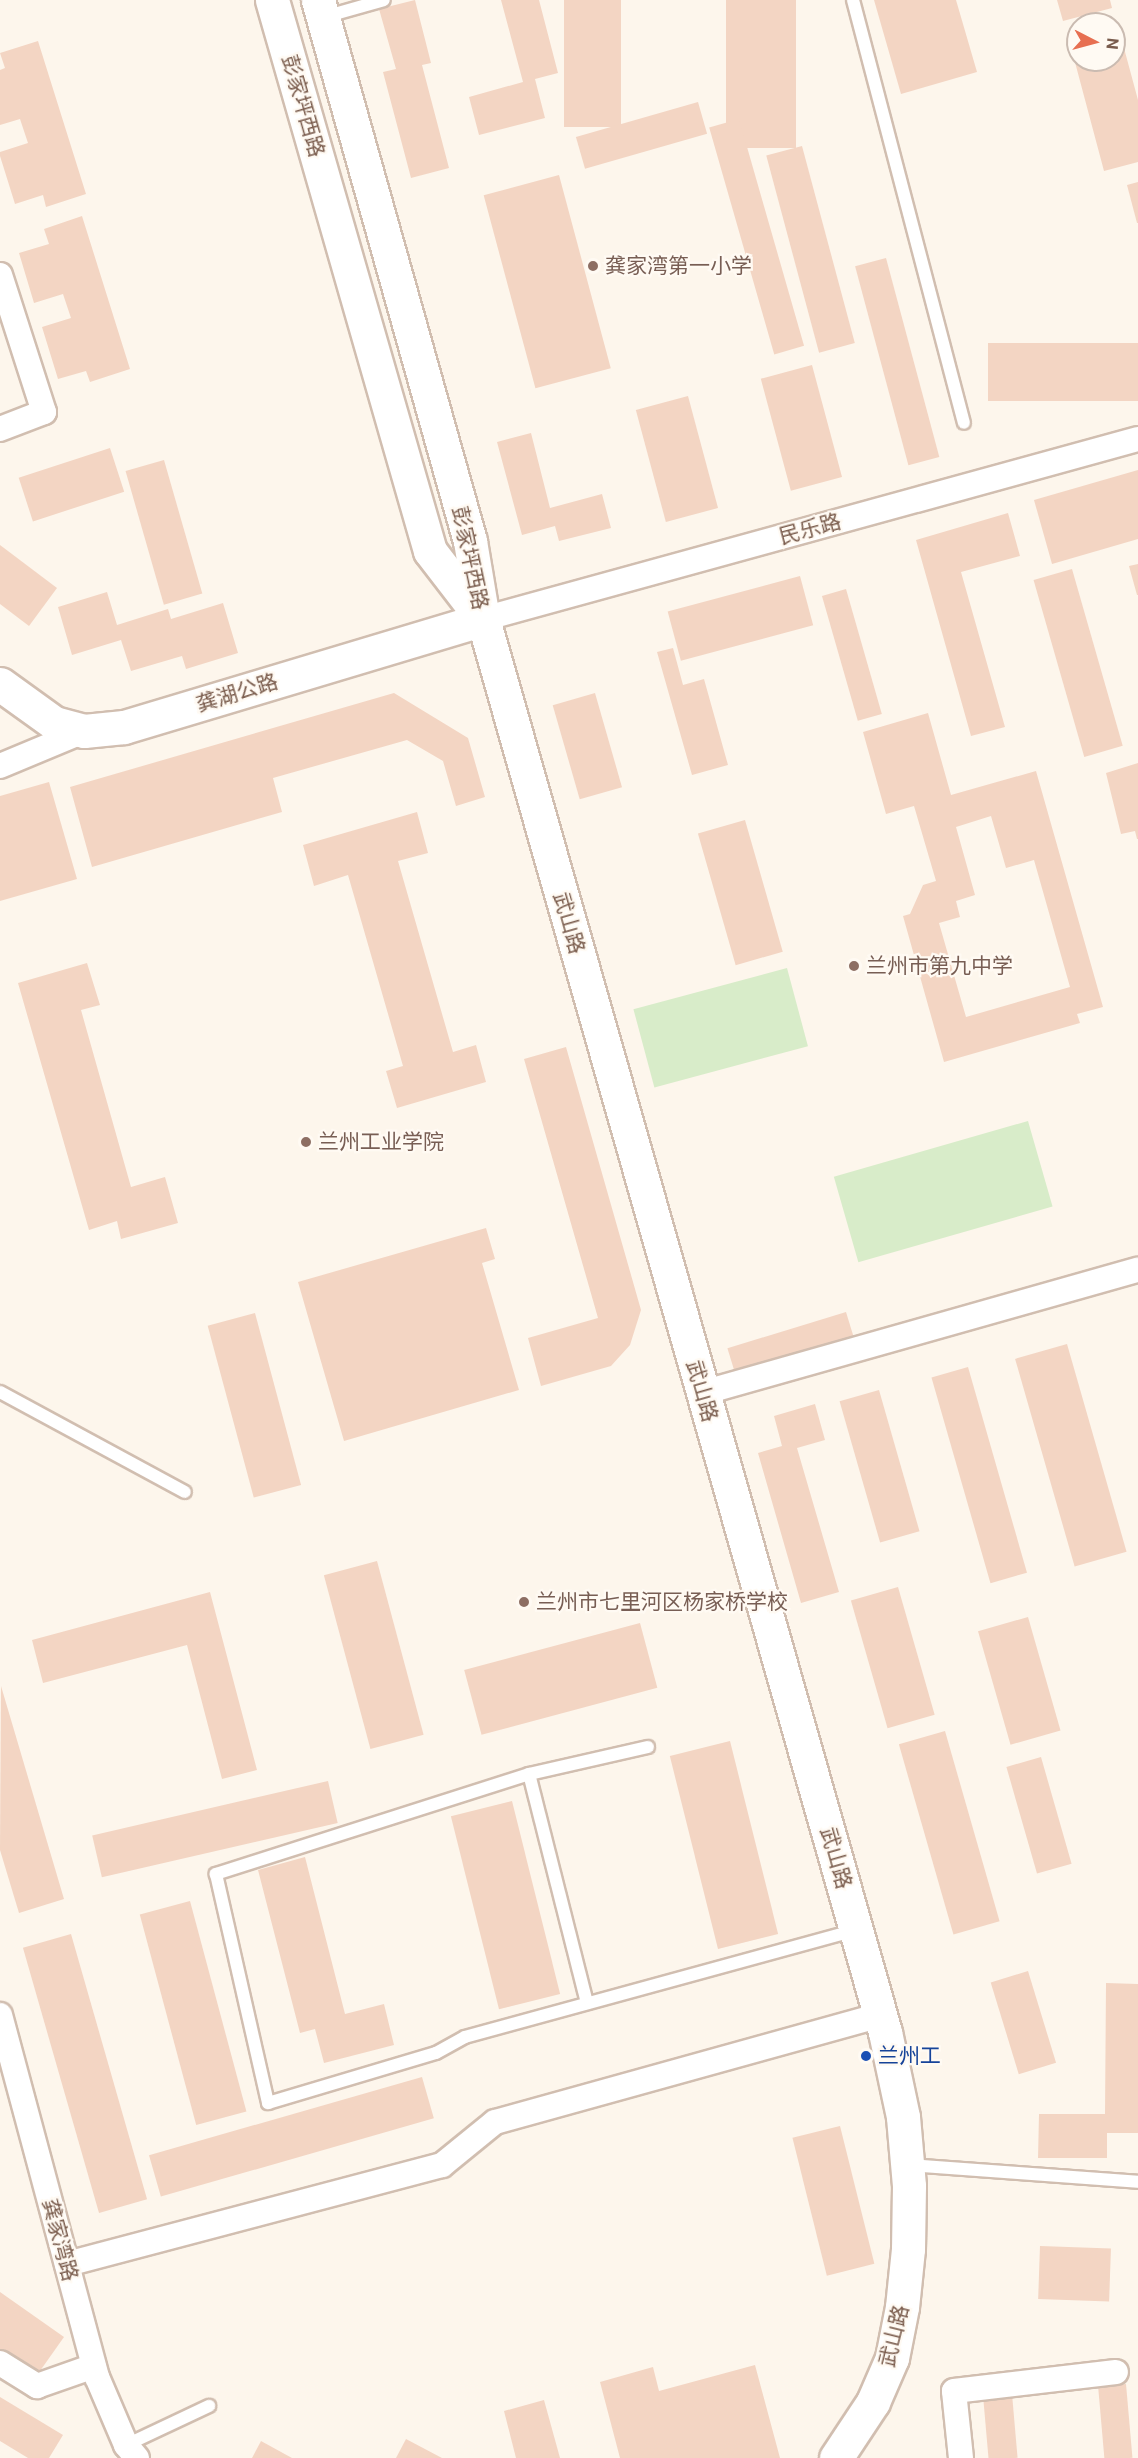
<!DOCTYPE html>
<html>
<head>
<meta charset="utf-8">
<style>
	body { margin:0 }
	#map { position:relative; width:1138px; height:2458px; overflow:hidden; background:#fdf6ec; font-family:Roboto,"Noto Sans SC",sans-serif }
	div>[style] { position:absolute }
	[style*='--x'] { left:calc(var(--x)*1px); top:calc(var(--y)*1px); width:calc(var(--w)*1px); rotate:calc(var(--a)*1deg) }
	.green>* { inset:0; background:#d8ecc9; transform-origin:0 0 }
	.building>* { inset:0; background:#f3d5c3; transform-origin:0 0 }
	.roads { filter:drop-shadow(2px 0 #d1beb0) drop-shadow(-2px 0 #d1beb0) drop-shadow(0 2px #d1beb0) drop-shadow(0 -2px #d1beb0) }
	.service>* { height:12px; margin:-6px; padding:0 6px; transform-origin:6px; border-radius:6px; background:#fff }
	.minor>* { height:24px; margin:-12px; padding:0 12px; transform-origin:12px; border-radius:12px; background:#fff }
	.secondary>* { height:33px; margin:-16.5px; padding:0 16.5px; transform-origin:16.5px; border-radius:16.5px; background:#fff }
	.dots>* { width:16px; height:16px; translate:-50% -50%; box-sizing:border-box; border:3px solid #fffaf3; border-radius:50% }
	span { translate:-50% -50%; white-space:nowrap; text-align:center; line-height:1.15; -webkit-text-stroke:4.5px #fffaf3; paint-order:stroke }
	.street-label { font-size:21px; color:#7a5c4d }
	.education-label { font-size:21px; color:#785e54 }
	.left { translate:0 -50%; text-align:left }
	.transit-label { font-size:21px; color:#164399 }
	.north { position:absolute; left:1066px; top:12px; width:60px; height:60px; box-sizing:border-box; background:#fffaf3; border:2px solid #cabbb1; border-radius:50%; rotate:96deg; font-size:16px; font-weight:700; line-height:24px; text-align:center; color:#7a5c4d }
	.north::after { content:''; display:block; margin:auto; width:21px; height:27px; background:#e76f51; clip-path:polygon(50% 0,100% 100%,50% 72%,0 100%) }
</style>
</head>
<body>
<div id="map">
	<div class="green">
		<i style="left:787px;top:968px;width:81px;height:159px;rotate:75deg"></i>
		<i style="left:1028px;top:1121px;width:89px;height:202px;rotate:74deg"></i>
	</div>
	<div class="building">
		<i style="clip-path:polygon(415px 0,431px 63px,422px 65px,449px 168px,411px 178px,383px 72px,396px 69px,379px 9px)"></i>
		<i style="clip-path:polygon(501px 0,539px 0,558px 73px,535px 79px,545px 118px,479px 135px,469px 97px,523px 82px)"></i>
		<i style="left:564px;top:0;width:57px;height:127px"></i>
		<i style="left:726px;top:0;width:70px;height:148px"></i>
		<i style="clip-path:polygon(874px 0,956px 0,977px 72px,901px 94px)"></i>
		<i style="clip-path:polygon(1057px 0,1110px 0,1112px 8px,1063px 21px)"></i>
		<i style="clip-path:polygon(1121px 37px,1138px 100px,1138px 162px,1104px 171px,1072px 51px,1078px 49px,1078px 60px,1114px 60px,1114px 39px)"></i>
		<i style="clip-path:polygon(38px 41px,86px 194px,46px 207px,43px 195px,15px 204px,0 156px,0 152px,28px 143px,20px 119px,0 125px,0 70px,5px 68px,0 53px)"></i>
		<i style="left:698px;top:102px;width:33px;height:127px;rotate:74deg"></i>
		<i style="left:739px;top:119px;width:236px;height:31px;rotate:74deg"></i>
		<i style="left:802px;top:146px;width:204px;height:37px;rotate:75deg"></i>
		<i style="left:559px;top:175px;width:200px;height:78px;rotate:75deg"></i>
		<i style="clip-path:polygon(1138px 182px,1138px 223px,1137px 223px,1127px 185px)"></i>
		<i style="clip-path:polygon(82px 216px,130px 369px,90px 382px,86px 371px,58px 379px,42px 327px,71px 318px,63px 294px,34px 303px,19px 253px,49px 244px,44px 229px)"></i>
		<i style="left:886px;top:258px;width:206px;height:32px;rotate:75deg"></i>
		<i style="left:1138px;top:343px;width:58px;height:150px;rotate:90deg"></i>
		<i style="left:812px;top:365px;width:116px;height:53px;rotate:75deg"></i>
		<i style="left:688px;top:396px;width:116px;height:54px;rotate:75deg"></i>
		<i style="clip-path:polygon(531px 433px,550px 508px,602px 494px,611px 528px,559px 541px,555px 526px,522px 535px,497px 442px)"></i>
		<i style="left:110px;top:448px;width:46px;height:96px;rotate:72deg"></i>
		<i style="left:164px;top:460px;width:139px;height:40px;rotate:74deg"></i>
		<i style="clip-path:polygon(1138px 470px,1138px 539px,1052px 564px,1034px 500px)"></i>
		<i style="clip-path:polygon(1008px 513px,1020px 556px,961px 572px,1005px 727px,971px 736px,916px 540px)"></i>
		<i style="clip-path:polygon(0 545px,57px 588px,29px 626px,0 604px)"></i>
		<i style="clip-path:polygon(1138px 564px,1138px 595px,1137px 595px,1129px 566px)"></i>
		<i style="left:1072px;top:569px;width:184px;height:40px;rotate:74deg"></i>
		<i style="left:800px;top:576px;width:51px;height:137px;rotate:75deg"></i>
		<i style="left:846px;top:589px;width:130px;height:25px;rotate:74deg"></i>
		<i style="clip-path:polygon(107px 592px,117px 625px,168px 609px,171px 619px,223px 603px,238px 653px,186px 669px,182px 656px,131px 671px,121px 640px,72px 655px,58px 607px)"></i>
		<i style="clip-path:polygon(673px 648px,683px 685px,704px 679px,728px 765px,692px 775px,657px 652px)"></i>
		<i style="clip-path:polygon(394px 693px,468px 738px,485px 797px,456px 806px,443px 761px,407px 740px,273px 778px,282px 812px,92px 867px,70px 787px)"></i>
		<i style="left:595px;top:693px;width:98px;height:44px;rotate:74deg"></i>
		<i style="clip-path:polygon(evenodd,928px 713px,951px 795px,1036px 771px,1103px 1007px,1077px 1014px,1080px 1023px,944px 1062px,903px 916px,910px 914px,923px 885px,936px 881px,914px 806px,886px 814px,863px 732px,928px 713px,991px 816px,1006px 868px,1034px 860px,1070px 987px,966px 1017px,939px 923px,960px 917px,956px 901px,975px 895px,956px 827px,991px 816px)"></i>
		<i style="clip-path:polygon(1138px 763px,1138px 839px,1137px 839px,1135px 831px,1121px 834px,1106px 773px)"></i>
		<i style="clip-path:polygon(49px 782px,77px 879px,0 901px,0 796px)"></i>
		<i style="clip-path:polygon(417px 812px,428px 853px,398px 861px,453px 1052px,476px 1045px,486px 1082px,397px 1108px,386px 1071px,403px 1066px,348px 875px,314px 886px,303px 845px)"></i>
		<i style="left:745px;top:820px;width:137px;height:49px;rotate:74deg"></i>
		<i style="clip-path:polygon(87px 963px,100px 1005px,81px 1010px,131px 1187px,165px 1177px,178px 1223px,121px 1239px,117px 1221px,89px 1230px,18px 983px)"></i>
		<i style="clip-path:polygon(566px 1047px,641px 1310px,630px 1345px,611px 1366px,541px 1386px,528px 1338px,598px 1318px,524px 1059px)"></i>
		<i style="clip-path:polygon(486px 1228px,495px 1259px,482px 1263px,519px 1390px,344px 1441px,298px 1282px)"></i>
		<i style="left:846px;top:1312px;width:34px;height:124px;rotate:73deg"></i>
		<i style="left:255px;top:1313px;width:178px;height:49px;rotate:75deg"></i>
		<i style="left:1067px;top:1344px;width:216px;height:54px;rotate:74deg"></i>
		<i style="left:968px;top:1367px;width:214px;height:38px;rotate:74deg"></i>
		<i style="left:879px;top:1390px;width:147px;height:41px;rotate:74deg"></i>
		<i style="clip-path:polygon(815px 1404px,825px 1440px,797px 1448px,839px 1592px,801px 1603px,758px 1453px,782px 1446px,774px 1416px)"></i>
		<i style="left:377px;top:1561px;width:180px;height:55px;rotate:75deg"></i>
		<i style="left:898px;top:1587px;width:133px;height:49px;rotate:74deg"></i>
		<i style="clip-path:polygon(210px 1592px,257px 1770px,222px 1779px,187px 1645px,43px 1683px,32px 1640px)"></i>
		<i style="left:1028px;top:1617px;width:118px;height:52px;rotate:74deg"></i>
		<i style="left:640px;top:1623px;width:67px;height:182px;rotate:75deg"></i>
		<i style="clip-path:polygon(1px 1686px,64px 1899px,19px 1913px,0 1850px)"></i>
		<i style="left:945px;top:1731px;width:198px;height:48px;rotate:74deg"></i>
		<i style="left:730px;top:1741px;width:199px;height:62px;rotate:76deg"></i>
		<i style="left:1041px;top:1757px;width:111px;height:36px;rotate:74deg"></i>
		<i style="left:328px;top:1781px;width:43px;height:242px;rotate:77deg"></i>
		<i style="left:512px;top:1801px;width:199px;height:63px;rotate:76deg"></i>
		<i style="clip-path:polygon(305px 1857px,345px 2014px,384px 2004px,394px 2045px,324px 2063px,315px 2029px,300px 2033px,258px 1870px)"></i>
		<i style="left:190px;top:1901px;width:218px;height:52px;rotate:75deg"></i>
		<i style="left:71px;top:1934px;width:276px;height:50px;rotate:74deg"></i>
		<i style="left:1028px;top:1971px;width:96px;height:39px;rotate:73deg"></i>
		<i style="clip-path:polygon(1106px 1983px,1138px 1984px,1138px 2133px,1107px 2133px,1107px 2158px,1038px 2158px,1039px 2114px,1105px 2114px)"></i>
		<i style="left:422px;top:2077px;width:43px;height:284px;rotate:74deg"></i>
		<i style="left:840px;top:2126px;width:142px;height:49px;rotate:76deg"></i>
		<i style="left:1040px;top:2246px;width:71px;height:53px;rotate:2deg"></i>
		<i style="clip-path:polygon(0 2292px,64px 2337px,35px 2378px,0 2353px)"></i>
		<i style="clip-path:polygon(755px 2365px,780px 2458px,620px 2458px,600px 2382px,653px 2367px,659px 2391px)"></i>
		<i style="left:1126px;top:2384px;width:74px;height:28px;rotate:85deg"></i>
		<i style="left:1012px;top:2394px;width:64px;height:29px;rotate:85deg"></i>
		<i style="clip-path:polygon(0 2397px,63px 2435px,49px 2458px,28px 2458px,0 2441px)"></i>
		<i style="clip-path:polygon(544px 2400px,560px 2458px,516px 2458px,504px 2411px)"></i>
		<i style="clip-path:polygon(406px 2439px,442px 2458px,396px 2458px)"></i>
		<i style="clip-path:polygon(261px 2441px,292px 2458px,252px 2458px)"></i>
	</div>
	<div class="roads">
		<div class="service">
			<i style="--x:853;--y:0;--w:437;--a:75.3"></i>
			<i style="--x:324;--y:17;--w:62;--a:-15.8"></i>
			<i style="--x:0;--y:1392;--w:210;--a:28.4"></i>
			<i style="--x:529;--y:1774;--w:329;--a:162.3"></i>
			<i style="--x:216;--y:1874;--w:235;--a:77.2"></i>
			<i style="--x:268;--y:2103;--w:175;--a:-16.6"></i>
			<i style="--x:436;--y:2053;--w:33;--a:-29"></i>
			<i style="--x:465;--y:2037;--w:405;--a:-15.3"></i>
			<i style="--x:587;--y:2003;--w:236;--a:-104.2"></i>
			<i style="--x:529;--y:1774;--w:122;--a:-12.8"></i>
			<i style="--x:908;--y:2165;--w:231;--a:4.2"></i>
			<i style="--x:126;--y:2445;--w:92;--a:-25.2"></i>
		</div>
		<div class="minor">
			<i style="--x:0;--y:275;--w:144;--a:72.2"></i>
			<i style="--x:44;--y:412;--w:47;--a:158.9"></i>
			<i style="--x:483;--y:619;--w:679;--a:-15.37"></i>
			<i style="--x:0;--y:766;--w:91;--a:-22.6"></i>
			<i style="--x:702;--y:1393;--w:453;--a:-15.8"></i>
			<i style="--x:0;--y:2015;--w:375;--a:75"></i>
			<i style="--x:97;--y:2377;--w:74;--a:66.9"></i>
			<i style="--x:126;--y:2445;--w:17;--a:50"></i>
			<i style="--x:67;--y:2264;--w:388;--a:-14.8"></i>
			<i style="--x:442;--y:2165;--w:68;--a:-39.1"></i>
			<i style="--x:495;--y:2122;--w:401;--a:-15.5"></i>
			<i style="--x:0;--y:2363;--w:44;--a:31.9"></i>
			<i style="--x:37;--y:2386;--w:60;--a:-19.3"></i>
			<i style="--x:961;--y:2458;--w:67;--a:-96"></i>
			<i style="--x:954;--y:2391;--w:163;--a:-6.7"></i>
		</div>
		<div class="secondary">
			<i style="--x:272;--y:0;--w:573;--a:74"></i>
			<i style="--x:430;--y:551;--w:82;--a:52.4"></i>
			<i style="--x:318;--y:0;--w:562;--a:74.31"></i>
			<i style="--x:470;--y:541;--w:79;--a:80.5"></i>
			<i style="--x:483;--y:619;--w:1469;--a:74.12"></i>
			<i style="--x:885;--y:2032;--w:87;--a:78"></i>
			<i style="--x:903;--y:2117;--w:69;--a:85"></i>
			<i style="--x:909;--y:2186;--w:63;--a:90.9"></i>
			<i style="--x:908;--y:2249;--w:58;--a:95.9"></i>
			<i style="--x:902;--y:2307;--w:52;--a:101.1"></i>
			<i style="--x:892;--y:2358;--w:48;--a:113.4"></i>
			<i style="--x:873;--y:2402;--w:67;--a:123.5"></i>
			<i style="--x:0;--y:684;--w:67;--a:35.8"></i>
			<i style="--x:54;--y:723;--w:31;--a:15"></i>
			<i style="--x:84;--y:731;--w:40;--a:-5.7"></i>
			<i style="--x:124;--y:727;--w:375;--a:-16.7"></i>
		</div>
	</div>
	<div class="dots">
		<i style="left:593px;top:266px;background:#8d6e63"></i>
		<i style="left:854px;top:966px;background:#8d6e63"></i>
		<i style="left:306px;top:1142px;background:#8d6e63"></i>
		<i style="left:524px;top:1602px;background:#8d6e63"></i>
		<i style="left:866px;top:2056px;background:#1a4fb4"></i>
	</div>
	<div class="street-label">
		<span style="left:303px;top:106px;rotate:74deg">彭家坪西路</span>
		<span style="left:810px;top:529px;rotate:-15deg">民乐路</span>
		<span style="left:470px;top:558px;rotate:78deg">彭家坪西路</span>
		<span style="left:237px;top:693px;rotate:-17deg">龚湖公路</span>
		<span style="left:569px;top:923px;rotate:74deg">武山路</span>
		<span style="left:702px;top:1391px;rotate:74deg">武山路</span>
		<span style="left:836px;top:1858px;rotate:74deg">武山路</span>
		<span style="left:60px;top:2240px;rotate:75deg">龚家湾路</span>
		<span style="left:894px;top:2336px;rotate:-76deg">武山路</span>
	</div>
	<div class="education-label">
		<span class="left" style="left:605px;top:266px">龚家湾第一小学</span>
		<span class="left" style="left:866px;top:966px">兰州市第九中学</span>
		<span class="left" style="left:318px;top:1142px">兰州工业学院</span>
		<span class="left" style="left:536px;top:1602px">兰州市七里河区杨家桥学校</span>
	</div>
	<div class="transit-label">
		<span class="left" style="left:878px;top:2056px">兰州工</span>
	</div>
	<div class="north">N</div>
</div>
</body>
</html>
